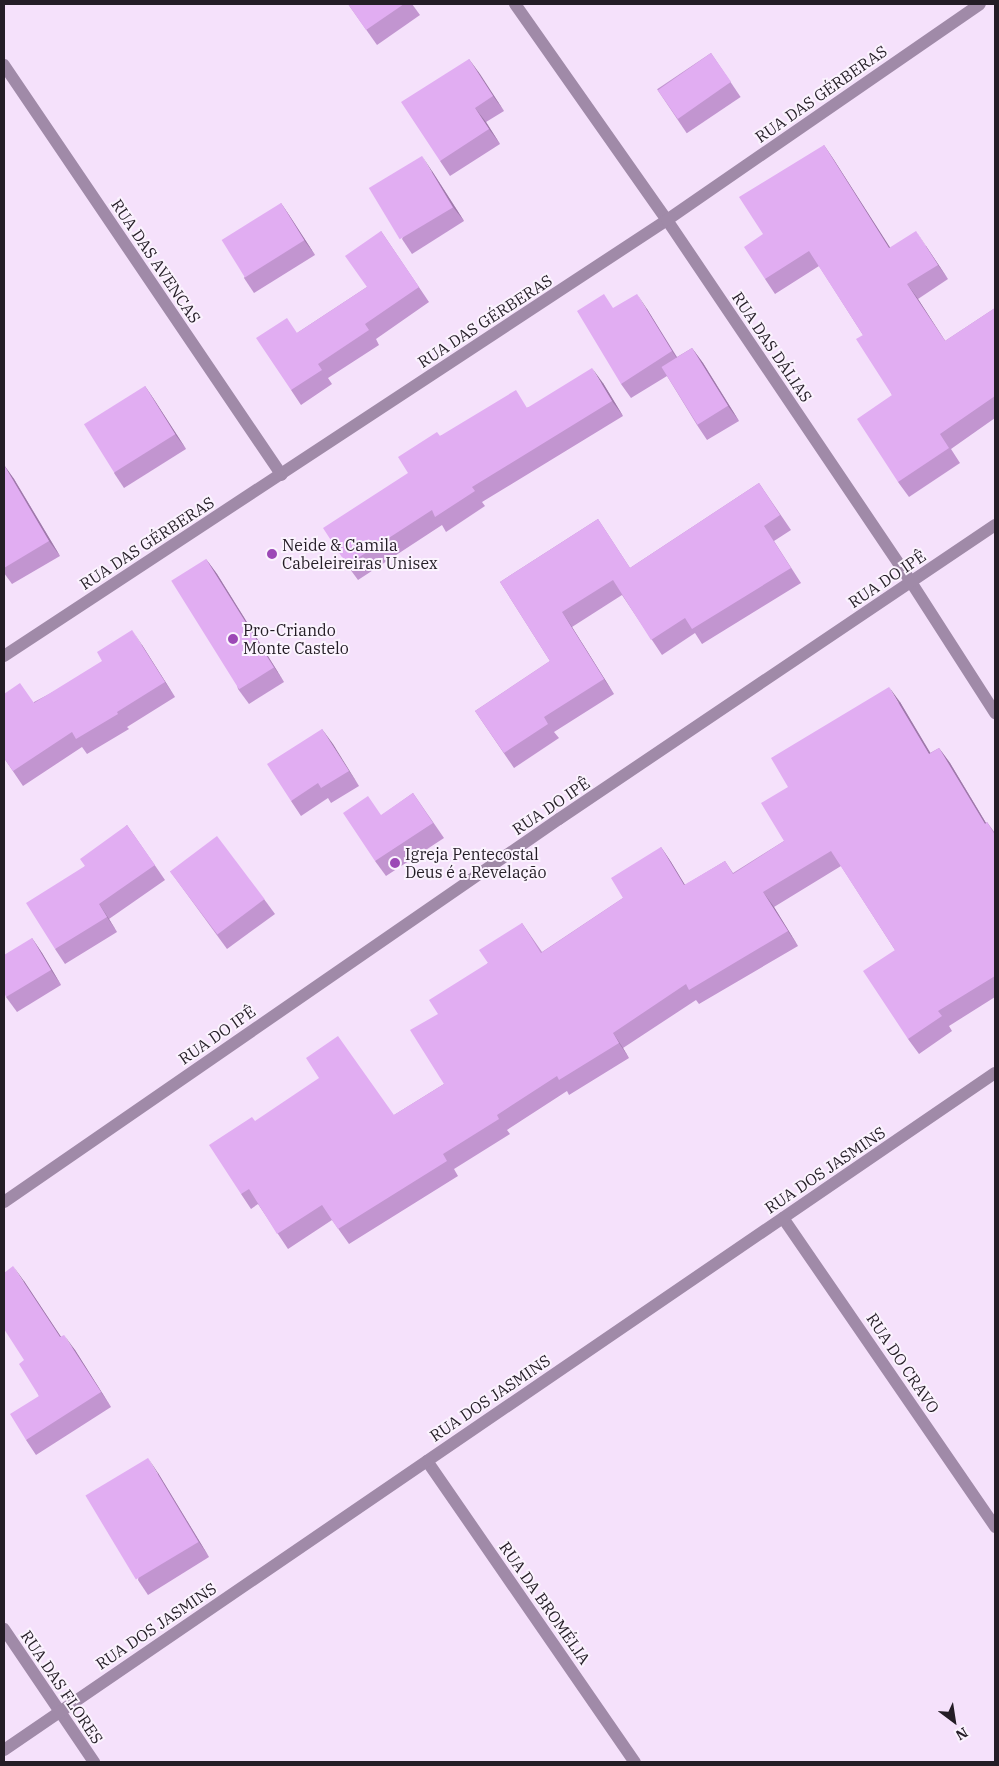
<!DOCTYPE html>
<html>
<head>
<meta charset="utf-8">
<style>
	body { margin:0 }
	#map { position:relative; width:999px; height:1766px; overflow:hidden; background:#f5e1fb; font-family:"IBM Plex Serif",serif }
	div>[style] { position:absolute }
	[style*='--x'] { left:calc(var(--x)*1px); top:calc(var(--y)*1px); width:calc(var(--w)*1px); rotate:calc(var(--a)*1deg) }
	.minor>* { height:12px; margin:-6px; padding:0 6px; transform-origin:6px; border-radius:6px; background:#a08aa8 }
	.tertiary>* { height:12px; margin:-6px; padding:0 6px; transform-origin:6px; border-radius:6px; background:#a08aa8 }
	.wall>* { inset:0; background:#c295d0; transform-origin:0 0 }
	.shaded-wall>* { inset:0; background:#9e79a9 }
	.building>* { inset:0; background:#e1adf2; transform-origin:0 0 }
	.dots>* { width:14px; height:14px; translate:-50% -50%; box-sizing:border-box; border:2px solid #fbf3fe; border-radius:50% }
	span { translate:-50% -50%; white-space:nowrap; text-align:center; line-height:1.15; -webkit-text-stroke:4px #fbf3fe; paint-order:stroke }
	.street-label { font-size:16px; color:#241d26 }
	.poi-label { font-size:16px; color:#241d26 }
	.left { translate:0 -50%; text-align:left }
	.frame { position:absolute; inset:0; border:5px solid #241d26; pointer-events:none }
	.north { position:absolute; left:929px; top:1696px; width:50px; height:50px; -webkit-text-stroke:4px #fbf3fe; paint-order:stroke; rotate:149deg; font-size:14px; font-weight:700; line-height:20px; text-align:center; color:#241d26 }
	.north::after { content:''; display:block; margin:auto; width:18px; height:22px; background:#241d26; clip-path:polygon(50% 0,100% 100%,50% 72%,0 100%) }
</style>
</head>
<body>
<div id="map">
	<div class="minor">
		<i style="--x:515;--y:4;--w:264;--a:54.9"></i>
		<i style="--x:667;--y:220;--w:437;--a:56"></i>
		<i style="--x:911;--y:582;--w:156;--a:57.3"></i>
		<i style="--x:4;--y:65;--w:495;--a:55.9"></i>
		<i style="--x:4;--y:656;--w:794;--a:-33.33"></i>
		<i style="--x:667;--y:220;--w:380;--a:-34.6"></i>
		<i style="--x:783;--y:1218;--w:375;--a:55.5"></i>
		<i style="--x:427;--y:1461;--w:366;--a:55.4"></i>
		<i style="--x:4;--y:1629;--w:161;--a:55.9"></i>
		<i style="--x:4;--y:1750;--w:1200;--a:-34.34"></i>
	</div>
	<div class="tertiary">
		<i style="--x:4;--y:1202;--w:674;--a:-34.61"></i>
		<i style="--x:559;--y:819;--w:526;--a:-33.99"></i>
	</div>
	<div class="wall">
		<i style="clip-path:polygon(348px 4px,412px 4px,420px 15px,377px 45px)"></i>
		<i style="left:711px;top:53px;width:53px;height:65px;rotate:56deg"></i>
		<i style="clip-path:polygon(469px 59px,504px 111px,486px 122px,500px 144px,450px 176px,440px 161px)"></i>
		<i style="clip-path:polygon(824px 145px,834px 160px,890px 248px,926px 246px,948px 279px,918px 299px,945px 341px,995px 308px,995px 418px,951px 449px,960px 463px,909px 497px,898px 482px,892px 395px,863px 335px,819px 266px,775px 294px,765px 279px,763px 234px)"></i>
		<i style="clip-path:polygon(432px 171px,464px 221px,412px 254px,402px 239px)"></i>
		<i style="clip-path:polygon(281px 203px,291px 218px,315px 255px,254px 293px,244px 278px)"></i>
		<i style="clip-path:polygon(381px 231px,429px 302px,376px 339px,379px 345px,328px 378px,332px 384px,301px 405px,291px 390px,297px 333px,367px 287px)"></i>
		<i style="clip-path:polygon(614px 308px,647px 309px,677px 357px,692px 348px,703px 363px,739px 421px,707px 440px,697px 425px,667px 376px,631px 398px,621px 384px)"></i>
		<i style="clip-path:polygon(603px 383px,623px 416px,482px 502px,485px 506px,446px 532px,442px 525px,358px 580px,347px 565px,440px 436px)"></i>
		<i style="clip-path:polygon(145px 386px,155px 401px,186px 449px,124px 488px,114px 473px)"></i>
		<i style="clip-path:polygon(4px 465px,14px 479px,60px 556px,12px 584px,4px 573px)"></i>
		<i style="clip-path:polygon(759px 483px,791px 530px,774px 541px,801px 583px,702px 644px,695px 633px,662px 655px,622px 595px,572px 627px,614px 694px,554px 732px,559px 738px,514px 768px,475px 711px,550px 661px,500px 582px,598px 519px,630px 568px)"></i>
		<i style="clip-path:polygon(206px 559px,217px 574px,284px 682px,249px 704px,238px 689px)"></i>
		<i style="clip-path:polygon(142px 645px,175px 697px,127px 727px,129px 729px,87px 754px,82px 747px,23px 786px,4px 758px,34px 702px)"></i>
		<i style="clip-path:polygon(900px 702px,930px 753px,939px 748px,950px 763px,986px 823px,987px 822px,995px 833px,995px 997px,949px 1026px,952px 1031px,919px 1054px,908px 1039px,895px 950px,841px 866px,774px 907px,798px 946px,699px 1004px,696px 1000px,623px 1048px,629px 1058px,569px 1095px,567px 1091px,507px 1130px,510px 1134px,454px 1169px,458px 1176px,349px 1244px,332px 1220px,288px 1249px,258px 1204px,251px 1209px,241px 1194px,255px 1121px,394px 1115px,444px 1084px,438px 1014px,488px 963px,522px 923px,542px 952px,623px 898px,661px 847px,671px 862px,685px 885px,725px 861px,733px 873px,784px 841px,788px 787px)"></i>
		<i style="clip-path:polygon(322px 729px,359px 786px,331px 803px,328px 798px,301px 816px,291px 801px)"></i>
		<i style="clip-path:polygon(413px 793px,444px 838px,386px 876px,375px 861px,382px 815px)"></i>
		<i style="clip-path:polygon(127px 825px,165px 880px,109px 919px,117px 932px,65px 964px,55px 949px,85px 866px)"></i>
		<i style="clip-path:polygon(170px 871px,264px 899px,275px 914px,227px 949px)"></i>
		<i style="clip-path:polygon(32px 938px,42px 953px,61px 985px,17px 1012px,6px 997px)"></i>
		<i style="clip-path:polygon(24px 1281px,61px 1337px,75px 1350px,111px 1407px,36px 1455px,26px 1440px,39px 1396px,24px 1360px)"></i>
		<i style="clip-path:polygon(158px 1473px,209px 1557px,148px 1595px,138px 1580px)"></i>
	</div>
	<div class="shaded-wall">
		<i style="clip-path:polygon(469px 59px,480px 74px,504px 111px,493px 96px)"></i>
		<i style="clip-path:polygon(475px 108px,486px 122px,500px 144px,489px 129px)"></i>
		<i style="clip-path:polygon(824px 145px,834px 160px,900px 263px,889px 248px)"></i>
		<i style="clip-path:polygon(422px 156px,432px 171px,464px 221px,453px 207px)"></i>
		<i style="clip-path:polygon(281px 203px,291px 218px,315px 255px,304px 240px)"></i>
		<i style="clip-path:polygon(916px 231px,948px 279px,938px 265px)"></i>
		<i style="clip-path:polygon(907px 284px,918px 299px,955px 356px)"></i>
		<i style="clip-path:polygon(637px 294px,647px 309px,682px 366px,672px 351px)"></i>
		<i style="clip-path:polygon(692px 348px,703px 363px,739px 421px,728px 406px)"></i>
		<i style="clip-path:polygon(592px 368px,603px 383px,623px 416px,612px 401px)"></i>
		<i style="clip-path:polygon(145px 386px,155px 401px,186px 449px,175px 434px)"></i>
		<i style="clip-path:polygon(4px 465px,14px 479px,60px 556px,49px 541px)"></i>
		<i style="clip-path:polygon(206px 559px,217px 574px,284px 682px,274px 667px)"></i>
		<i style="clip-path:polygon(562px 612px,572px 627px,614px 694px,604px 679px)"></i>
		<i style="clip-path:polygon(132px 630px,142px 645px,175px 697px,165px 682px)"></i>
		<i style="clip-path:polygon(889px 687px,900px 702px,940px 769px,929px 754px)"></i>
		<i style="clip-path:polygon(322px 729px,333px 744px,359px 786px,349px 771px)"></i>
		<i style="clip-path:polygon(939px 748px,950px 763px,995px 838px,985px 824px)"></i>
		<i style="clip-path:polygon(661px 847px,671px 862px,694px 900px,684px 885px)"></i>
		<i style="clip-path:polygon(763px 892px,774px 907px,798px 946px,788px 931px)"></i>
		<i style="clip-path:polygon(99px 904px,109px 919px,117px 932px,107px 917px)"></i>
		<i style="clip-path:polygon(32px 938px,42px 953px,61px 985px,51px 970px)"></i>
		<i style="clip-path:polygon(613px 1033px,623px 1048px,629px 1058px,619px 1043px)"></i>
		<i style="clip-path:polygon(13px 1266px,24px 1281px,71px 1352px,60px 1337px)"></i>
		<i style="clip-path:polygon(64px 1335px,75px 1350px,111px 1407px,101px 1392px)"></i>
		<i style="clip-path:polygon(148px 1458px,158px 1473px,209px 1557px,199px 1542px)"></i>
	</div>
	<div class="building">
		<i style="clip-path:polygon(348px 4px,404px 4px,366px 30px)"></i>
		<i style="left:711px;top:53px;width:35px;height:65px;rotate:55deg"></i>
		<i style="clip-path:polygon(469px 59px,493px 96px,475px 108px,489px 129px,440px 161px,401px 102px)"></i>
		<i style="clip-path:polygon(824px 145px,889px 248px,916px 231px,938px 265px,907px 284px,945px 341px,995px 308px,995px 396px,940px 434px,949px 448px,898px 482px,857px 419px,892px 395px,856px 339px,863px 335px,809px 251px,765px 279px,744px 247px,763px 234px,739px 197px)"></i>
		<i style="left:422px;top:156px;width:60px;height:62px;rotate:59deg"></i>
		<i style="left:281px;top:203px;width:44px;height:70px;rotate:58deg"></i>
		<i style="clip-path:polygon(381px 231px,419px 287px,365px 324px,369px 330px,318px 364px,322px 370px,291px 390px,256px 338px,287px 318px,297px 333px,367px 287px,345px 256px)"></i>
		<i style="clip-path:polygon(604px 294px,613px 308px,637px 294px,672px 351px,621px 384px,577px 311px)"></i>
		<i style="left:692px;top:348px;width:68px;height:36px;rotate:58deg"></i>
		<i style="clip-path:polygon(592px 368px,612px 401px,472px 487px,475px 491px,435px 517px,432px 510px,347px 565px,323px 528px,408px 473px,398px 457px,437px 432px,440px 436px,516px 390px,527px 408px)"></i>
		<i style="left:145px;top:386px;width:57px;height:72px;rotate:58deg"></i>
		<i style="clip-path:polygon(4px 465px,49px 541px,4px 568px)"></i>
		<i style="clip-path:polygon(759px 483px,780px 515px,764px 526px,791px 568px,692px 629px,685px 618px,651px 640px,613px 580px,562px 612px,604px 679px,544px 717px,548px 724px,504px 753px,475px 711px,550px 661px,500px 582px,598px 519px,630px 568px)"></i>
		<i style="left:206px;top:559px;width:128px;height:41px;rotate:58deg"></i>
		<i style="clip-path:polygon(132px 630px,165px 682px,117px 712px,118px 714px,76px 739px,72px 732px,13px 771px,4px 758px,4px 694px,20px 683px,34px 703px,102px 661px,97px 652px)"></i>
		<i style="clip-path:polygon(889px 687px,929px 754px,939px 748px,985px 824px,987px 822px,995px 835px,995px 976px,938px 1011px,942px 1016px,908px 1039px,863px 971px,895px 950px,831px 851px,763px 892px,788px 931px,689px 990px,686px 984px,613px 1033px,619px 1043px,559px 1080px,557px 1076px,497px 1115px,499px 1119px,443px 1154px,447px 1161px,338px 1229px,322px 1205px,277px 1234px,249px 1189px,241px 1194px,209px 1145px,252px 1117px,255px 1121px,319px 1078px,306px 1058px,338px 1036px,394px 1115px,444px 1084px,410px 1030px,438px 1014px,429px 1000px,488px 963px,479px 950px,522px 923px,541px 953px,623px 898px,611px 878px,661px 847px,684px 885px,725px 861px,733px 874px,784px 841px,761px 803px,788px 787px,771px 758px)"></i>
		<i style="clip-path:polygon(322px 729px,349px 771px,321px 788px,318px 783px,291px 801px,267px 764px)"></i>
		<i style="clip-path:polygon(413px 793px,433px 823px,375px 861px,343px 813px,368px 796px,381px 815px)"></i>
		<i style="clip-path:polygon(127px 825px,155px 865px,99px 904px,107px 917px,55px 949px,26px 903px,85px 866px,80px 859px)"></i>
		<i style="left:217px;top:836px;width:79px;height:59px;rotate:53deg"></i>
		<i style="clip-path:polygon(32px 938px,51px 970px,6px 997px,4px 992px,4px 955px)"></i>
		<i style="clip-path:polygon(13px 1266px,60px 1337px,64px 1335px,101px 1392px,26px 1440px,10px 1414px,39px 1396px,19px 1364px,24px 1360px,4px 1329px,4px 1273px)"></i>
		<i style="left:148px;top:1458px;width:98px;height:73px;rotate:59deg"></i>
	</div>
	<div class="dots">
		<i style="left:272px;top:554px;background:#9c48b6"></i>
		<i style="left:233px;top:639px;background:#9c48b6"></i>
		<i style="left:395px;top:863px;background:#9c48b6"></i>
	</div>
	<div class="street-label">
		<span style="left:821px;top:94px;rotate:-35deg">RUA DAS GÉRBERAS</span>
		<span style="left:156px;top:261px;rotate:56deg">RUA DAS AVENCAS</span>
		<span style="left:485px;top:321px;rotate:-33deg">RUA DAS GÉRBERAS</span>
		<span style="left:772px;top:347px;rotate:56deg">RUA DAS DÁLIAS</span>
		<span style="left:147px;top:543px;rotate:-33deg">RUA DAS GÉRBERAS</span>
		<span style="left:887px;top:579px;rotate:-34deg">RUA DO IPÊ</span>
		<span style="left:551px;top:806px;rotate:-34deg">RUA DO IPÊ</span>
		<span style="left:217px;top:1035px;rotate:-35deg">RUA DO IPÊ</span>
		<span style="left:825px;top:1170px;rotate:-34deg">RUA DOS JASMINS</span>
		<span style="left:903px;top:1363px;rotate:56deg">RUA DO CRAVO</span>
		<span style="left:490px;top:1398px;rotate:-34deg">RUA DOS JASMINS</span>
		<span style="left:545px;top:1603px;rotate:55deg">RUA DA BROMÉLIA</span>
		<span style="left:156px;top:1626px;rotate:-34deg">RUA DOS JASMINS</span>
		<span style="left:62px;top:1687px;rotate:56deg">RUA DAS FLORES</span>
	</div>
	<div class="poi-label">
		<span class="left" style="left:282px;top:554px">Neide &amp; Camila<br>Cabeleireiras Unisex</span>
		<span class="left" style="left:243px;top:639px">Pro-Criando<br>Monte Castelo</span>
		<span class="left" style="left:405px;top:863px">Igreja Pentecostal<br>Deus é a Revelação</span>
	</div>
	<div class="frame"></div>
	<div class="north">N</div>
</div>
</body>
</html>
